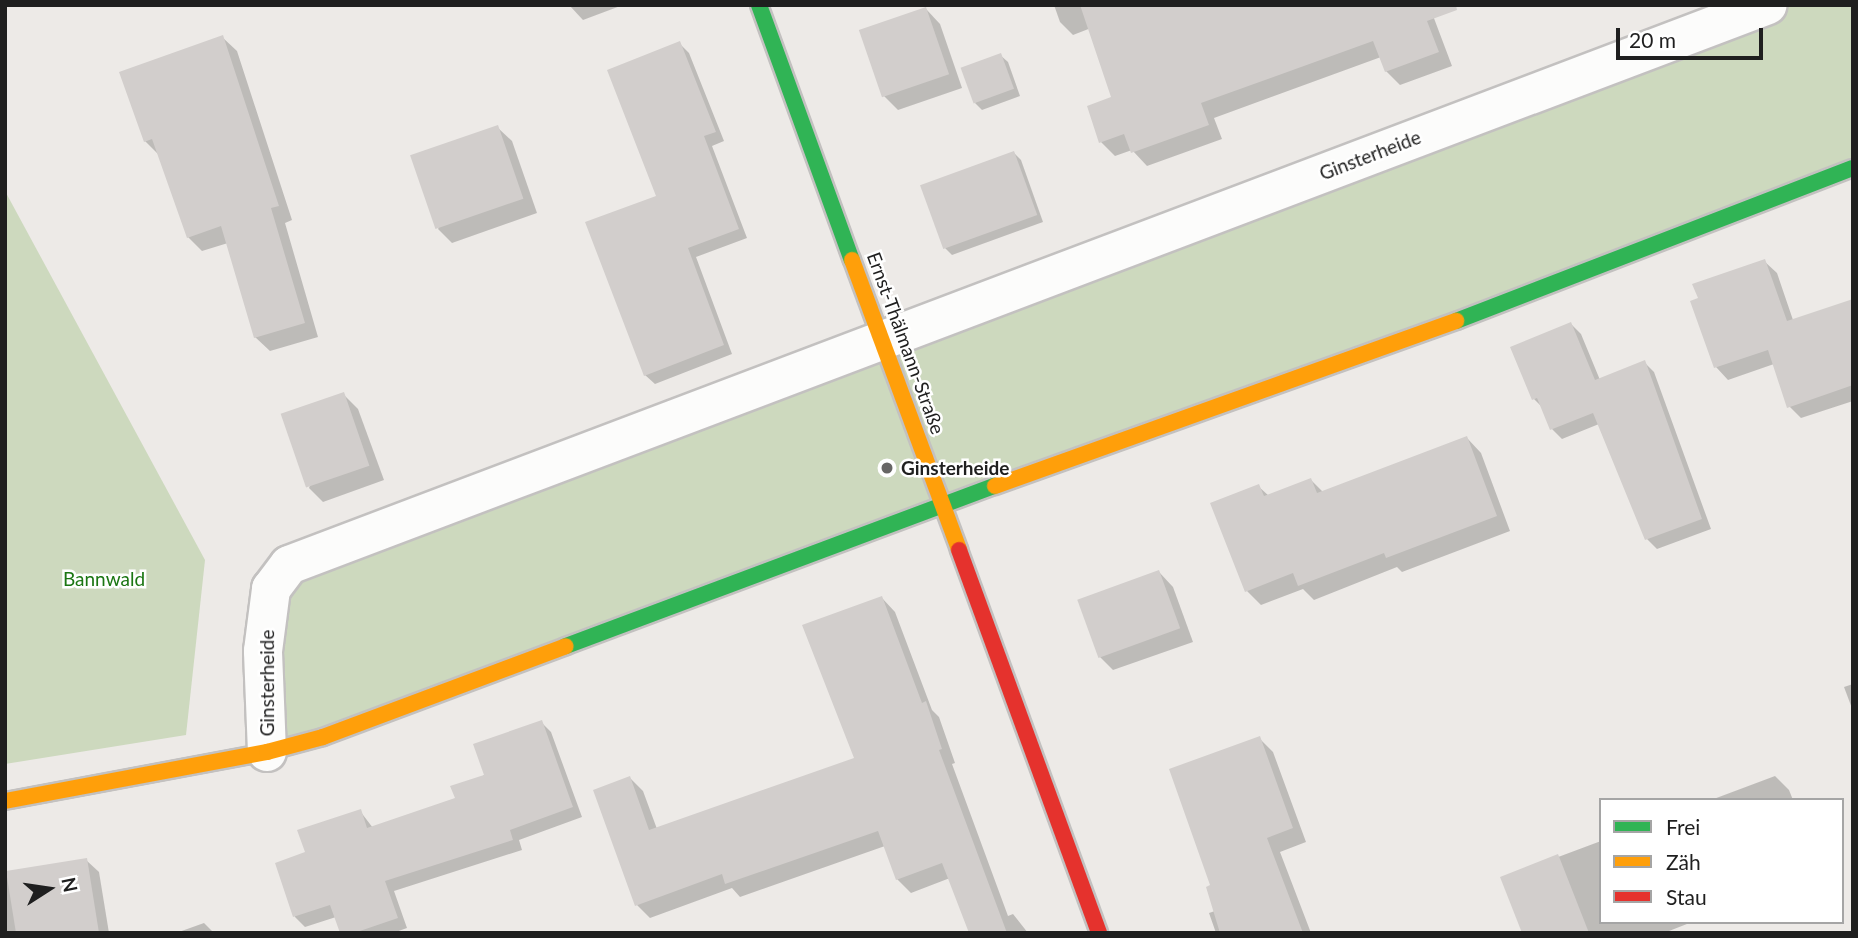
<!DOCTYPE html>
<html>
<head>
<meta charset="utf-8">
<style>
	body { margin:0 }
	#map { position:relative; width:1858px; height:938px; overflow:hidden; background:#edeae7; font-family:Lato,sans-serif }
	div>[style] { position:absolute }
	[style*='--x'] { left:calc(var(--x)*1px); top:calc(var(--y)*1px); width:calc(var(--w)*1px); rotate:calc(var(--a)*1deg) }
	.forest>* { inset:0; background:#cdd9be }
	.shadow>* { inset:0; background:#0003 }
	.building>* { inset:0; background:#d2cecc; transform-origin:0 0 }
	.roads { filter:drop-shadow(2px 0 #c3c1c0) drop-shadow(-2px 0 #c3c1c0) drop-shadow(0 2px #c3c1c0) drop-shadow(0 -2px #c3c1c0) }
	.street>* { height:38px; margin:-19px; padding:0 19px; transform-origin:19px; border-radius:19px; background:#fcfcfb }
	.fast>* { height:16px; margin:-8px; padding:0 8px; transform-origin:8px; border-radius:8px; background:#30b455 }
	.slow>* { height:16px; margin:-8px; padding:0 8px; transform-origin:8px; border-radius:8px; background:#ff9f0a }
	.jam>* { height:16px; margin:-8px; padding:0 8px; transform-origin:8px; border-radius:8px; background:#e5322d }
	.dots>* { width:19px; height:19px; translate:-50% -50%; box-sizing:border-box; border:4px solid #fff; border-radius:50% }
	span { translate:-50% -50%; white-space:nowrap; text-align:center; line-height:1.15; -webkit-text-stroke:5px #fff; paint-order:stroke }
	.street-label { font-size:19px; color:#1f1f1f }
	.poi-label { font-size:19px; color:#1f1f1f; font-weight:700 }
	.left { translate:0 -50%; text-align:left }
	.park-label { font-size:19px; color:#1b7613 }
	.frame { position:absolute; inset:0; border:7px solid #1f1f1f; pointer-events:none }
	.legend { position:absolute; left:1599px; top:798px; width:245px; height:126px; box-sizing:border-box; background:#fff; border:2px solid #a5a5a5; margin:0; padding:9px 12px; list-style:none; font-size:21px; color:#1f1f1f }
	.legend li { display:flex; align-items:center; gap:14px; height:35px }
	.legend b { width:35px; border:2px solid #a5a5a5 }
	.north { position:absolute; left:14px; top:854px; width:70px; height:70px; -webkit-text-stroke:5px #fff; paint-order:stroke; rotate:78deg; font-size:19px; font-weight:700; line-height:28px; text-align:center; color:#1f1f1f }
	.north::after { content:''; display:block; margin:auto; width:24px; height:32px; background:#1f1f1f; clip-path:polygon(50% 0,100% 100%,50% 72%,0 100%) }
	.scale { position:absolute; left:1616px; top:28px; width:147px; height:32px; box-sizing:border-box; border:4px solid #1f1f1f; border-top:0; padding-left:9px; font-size:21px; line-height:24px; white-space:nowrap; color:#1f1f1f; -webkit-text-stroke:5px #fff; paint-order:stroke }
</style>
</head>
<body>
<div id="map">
	<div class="forest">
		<i style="clip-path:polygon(1768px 5px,1853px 5px,1853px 168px,267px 752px,271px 589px)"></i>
		<i style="clip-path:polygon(5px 191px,205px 560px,186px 735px,5px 764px)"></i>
	</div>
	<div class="shadow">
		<i style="clip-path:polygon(569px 5px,623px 5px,583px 20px)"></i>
		<i style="clip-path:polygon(1054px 5px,1118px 5px,1122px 16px,1073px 35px,1060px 22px)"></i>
		<i style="clip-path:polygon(1429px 5px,1452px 66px,1400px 85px,1386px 71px,1381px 57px,1214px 118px,1222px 139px,1147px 166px,1132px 150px,1115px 156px,1101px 142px,1114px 98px)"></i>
		<i style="clip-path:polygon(926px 9px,940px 24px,962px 88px,898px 110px,884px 96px)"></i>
		<i style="clip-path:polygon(222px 37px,237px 51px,292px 220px,285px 223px,318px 337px,270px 351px,255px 337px,228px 243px,202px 251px,188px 237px,160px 156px,145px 141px)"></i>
		<i style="clip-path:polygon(679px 43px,689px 53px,724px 141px,712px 146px,747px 238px,696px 257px,732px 354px,655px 384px,645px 375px,658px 197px)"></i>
		<i style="clip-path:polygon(1000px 55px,1008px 62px,1020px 96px,982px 110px,975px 103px)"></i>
		<i style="clip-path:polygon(497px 127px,512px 141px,537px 213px,452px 243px,438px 229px)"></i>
		<i style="clip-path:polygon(1014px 153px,1021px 160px,1043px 222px,952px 255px,945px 248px)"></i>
		<i style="clip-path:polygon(1764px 261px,1777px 273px,1793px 320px,1853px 301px,1853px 401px,1801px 418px,1788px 405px,1774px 364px,1728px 380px,1716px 367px)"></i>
		<i style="clip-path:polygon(1571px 324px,1581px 334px,1600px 380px,1644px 362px,1654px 372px,1711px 529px,1657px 549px,1647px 539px,1599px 424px,1562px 439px,1552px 429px,1544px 409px,1534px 399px)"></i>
		<i style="clip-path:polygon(343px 394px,358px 409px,384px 480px,323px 502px,309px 488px)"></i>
		<i style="clip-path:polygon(1467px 438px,1481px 453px,1510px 531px,1402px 572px,1397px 567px,1314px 600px,1303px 589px,1261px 605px,1247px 591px,1258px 486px,1269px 496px,1311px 480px,1323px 492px)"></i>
		<i style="clip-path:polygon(1159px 572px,1173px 587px,1193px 642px,1113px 670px,1099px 656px)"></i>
		<i style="clip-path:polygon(882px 598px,895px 612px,932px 710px,939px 717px,955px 763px,952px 764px,1008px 916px,1013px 914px,1028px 933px,971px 933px,950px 878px,911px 893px,897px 879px,885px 846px,740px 897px,732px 888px,650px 918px,637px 905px,630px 778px,643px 791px,657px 829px,856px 759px)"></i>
		<i style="clip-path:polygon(1853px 684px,1853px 711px,1844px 687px)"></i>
		<i style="clip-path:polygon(541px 722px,551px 732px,582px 817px,519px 840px,522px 850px,394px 891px,407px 928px,393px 933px,341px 933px,336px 917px,305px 927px,295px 917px,277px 864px,308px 853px,360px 811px,373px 828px,457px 800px)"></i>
		<i style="clip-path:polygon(1259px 738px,1273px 752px,1306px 842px,1280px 852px,1311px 933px,1216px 933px,1209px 913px,1215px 911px,1213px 886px)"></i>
		<i style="clip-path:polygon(1775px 776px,1789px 790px,1793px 800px,1711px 800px)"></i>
		<i style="clip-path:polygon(1601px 841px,1601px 922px,1692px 922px,1664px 933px,1523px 933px,1502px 878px)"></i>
		<i style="clip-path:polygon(86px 860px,99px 872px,109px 933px,5px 933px,5px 873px)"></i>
		<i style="clip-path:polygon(204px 923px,214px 933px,176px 933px)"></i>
	</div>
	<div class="building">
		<i style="clip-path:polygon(1080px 5px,1456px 5px,1457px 10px,1427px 21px,1439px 52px,1385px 72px,1373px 41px,1201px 103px,1209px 125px,1131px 153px,1124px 134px,1099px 143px,1087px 106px,1111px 97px)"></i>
		<i style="left:926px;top:7px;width:71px;height:71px;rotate:71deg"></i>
		<i style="clip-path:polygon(223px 35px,279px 206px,271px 208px,305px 323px,254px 338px,221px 226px,187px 238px,152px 139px,144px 142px,119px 72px)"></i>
		<i style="clip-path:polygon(680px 41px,716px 132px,704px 136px,739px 229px,688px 248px,724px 345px,644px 376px,585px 222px,656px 196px,607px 70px)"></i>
		<i style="left:1001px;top:53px;width:38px;height:43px;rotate:70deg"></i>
		<i style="left:498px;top:125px;width:78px;height:93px;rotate:71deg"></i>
		<i style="left:1014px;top:151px;width:68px;height:100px;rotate:70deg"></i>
		<i style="clip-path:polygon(1765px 259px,1787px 321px,1853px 299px,1853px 385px,1787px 408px,1768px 350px,1714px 368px,1690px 301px,1698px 298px,1692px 284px)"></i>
		<i style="clip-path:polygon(1571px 322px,1595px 380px,1645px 360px,1702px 519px,1645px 540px,1593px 413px,1550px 430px,1537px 398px,1532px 400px,1510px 347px)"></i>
		<i style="left:344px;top:392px;width:78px;height:67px;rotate:71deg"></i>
		<i style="clip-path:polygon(1467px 436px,1497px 516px,1386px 558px,1384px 553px,1298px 586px,1293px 573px,1245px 592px,1210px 503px,1259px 484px,1264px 496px,1311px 478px,1317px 493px)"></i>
		<i style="left:1159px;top:570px;width:62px;height:87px;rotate:70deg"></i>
		<i style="clip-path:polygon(882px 596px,922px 703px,926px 701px,942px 749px,939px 750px,1007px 933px,969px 933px,942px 863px,896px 880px,878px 831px,725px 884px,722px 874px,635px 906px,593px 790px,630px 776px,649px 830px,854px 758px,802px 625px)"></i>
		<i style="clip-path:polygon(542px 720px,573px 807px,510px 830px,513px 840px,385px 881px,398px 918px,354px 933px,340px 933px,330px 905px,293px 917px,275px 863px,305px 852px,297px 830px,361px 809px,367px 828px,455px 798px,450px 786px,484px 775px,473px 744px)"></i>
		<i style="clip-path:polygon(1260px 736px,1293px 828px,1267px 838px,1303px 933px,1220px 933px,1206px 887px,1210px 885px,1169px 769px)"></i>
		<i style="clip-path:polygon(1558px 854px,1589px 933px,1522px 933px,1500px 877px)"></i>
		<i style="clip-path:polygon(87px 858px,99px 933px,16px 933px,6px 871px)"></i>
	</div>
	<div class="roads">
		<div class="street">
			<i style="--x:267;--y:752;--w:101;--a:-92.3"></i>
			<i style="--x:263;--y:651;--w:63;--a:-82.6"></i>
			<i style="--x:271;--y:589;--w:30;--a:-53"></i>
			<i style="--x:289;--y:565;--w:1581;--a:-20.74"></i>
		</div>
		<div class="fast">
			<i style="--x:759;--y:5;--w:271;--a:70"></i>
			<i style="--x:1456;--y:321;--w:425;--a:-21.1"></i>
			<i style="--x:566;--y:646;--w:458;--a:-20.5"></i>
		</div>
		<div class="slow">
			<i style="--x:852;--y:260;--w:309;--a:69.7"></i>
			<i style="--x:995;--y:486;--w:490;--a:-19.7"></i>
			<i style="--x:5;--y:801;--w:267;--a:-10.6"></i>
			<i style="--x:267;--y:752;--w:58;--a:-15"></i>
			<i style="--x:323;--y:737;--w:259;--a:-20.5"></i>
		</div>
		<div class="jam">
			<i style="--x:959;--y:550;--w:408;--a:69.9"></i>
		</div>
	</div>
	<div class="dots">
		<i style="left:887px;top:468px;background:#676665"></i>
	</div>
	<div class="street-label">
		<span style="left:1370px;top:155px;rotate:-21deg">Ginsterheide</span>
		<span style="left:906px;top:343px;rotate:70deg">Ernst-Thälmann-Straße</span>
		<span style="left:267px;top:683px;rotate:-90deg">Ginsterheide</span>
	</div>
	<div class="poi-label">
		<span class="left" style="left:901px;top:468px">Ginsterheide</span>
	</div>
	<div class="park-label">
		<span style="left:104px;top:579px">Bannwald</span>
	</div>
	<div class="frame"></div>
	<ul class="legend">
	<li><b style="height:9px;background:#30b455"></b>Frei</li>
	<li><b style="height:9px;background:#ff9f0a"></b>Zäh</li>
	<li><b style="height:9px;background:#e5322d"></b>Stau</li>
	</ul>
	<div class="north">N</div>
	<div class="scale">20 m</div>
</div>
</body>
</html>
